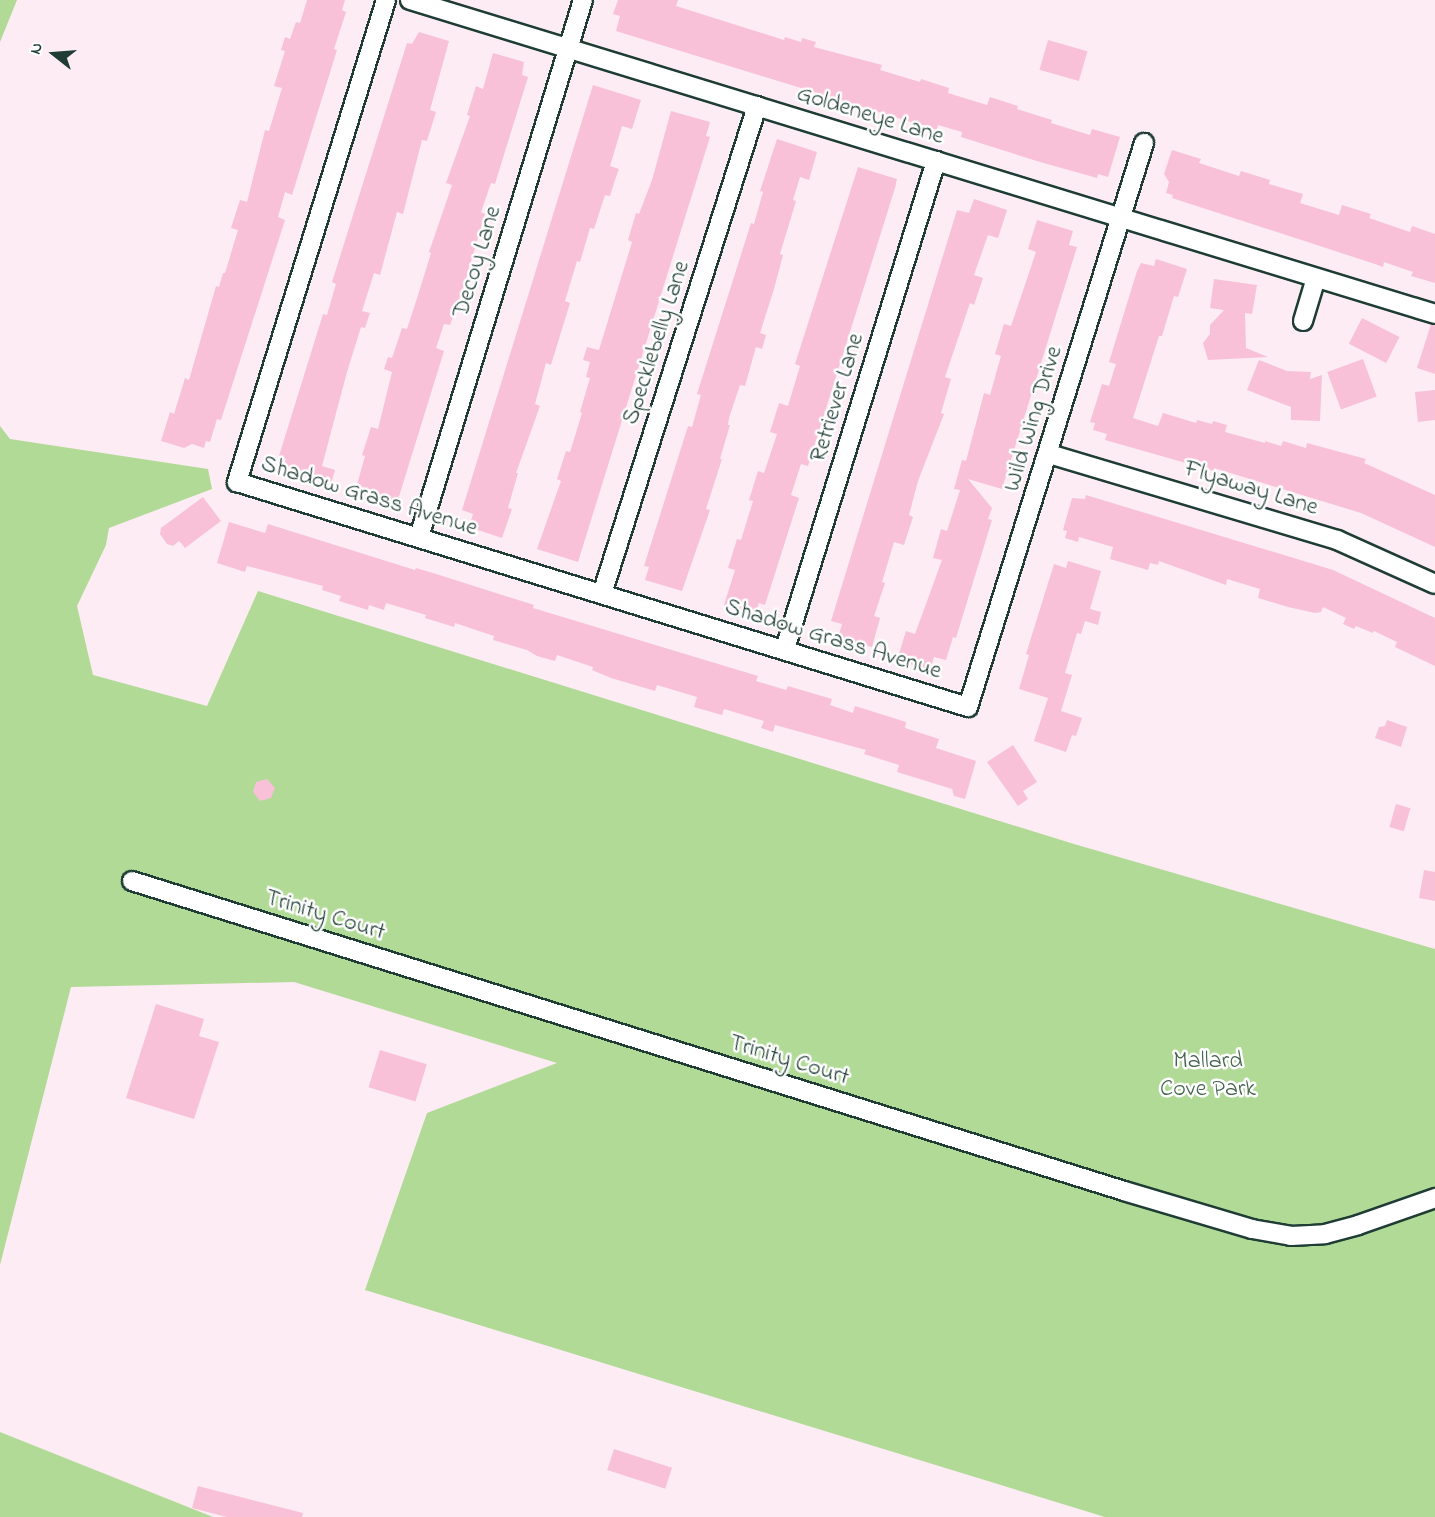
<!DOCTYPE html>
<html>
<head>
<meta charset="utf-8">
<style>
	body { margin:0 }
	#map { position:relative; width:1435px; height:1517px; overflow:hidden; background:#fdecf3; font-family:"Indie Flower",sans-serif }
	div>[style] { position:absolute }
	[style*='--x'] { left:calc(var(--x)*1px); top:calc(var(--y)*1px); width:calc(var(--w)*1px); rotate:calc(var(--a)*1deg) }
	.green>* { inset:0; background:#b1da97 }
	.building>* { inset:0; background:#f8c1d8; transform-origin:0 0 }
	.roads { filter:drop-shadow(2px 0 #1f3d34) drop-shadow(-2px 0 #1f3d34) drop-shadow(0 2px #1f3d34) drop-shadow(0 -2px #1f3d34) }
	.minor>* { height:18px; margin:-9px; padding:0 9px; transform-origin:9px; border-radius:9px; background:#fff }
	span { translate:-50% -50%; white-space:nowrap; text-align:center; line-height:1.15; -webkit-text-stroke:5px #fff; paint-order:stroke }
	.street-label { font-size:24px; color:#1f3d34 }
	.park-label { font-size:24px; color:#44644d }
	.north { position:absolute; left:24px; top:24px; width:60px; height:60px; -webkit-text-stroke:4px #fff; paint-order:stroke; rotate:287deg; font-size:16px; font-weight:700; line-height:24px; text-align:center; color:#1f3d34 }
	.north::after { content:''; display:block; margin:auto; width:21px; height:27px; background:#1f3d34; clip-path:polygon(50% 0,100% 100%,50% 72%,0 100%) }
</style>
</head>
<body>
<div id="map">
	<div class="green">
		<i style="clip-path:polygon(0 0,17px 0,0 42px)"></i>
		<i style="clip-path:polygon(0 426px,10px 439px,208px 469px,212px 489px,109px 528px,106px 545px,77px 606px,93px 675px,207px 706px,258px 591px,1074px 844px,1435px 949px,1435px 1517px,1105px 1517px,365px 1290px,427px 1113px,557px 1063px,294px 982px,71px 987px,0 1265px)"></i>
		<i style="clip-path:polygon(0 1432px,213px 1517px,0 1517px)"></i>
	</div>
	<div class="building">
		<i style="clip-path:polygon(307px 0,345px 0,342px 10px,346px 12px,334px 49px,337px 50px,292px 195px,285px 192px,278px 217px,285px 220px,221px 420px,217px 419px,210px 442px,206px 441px,204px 448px,192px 444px,184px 448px,161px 441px,170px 412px,174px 414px,185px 378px,189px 380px,216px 286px,219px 287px,223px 273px,225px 273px,238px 230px,231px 228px,240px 200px,247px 202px,265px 130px,269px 131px,282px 88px,274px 86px,285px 51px,281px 50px,285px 37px,290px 39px,296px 22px,300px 23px)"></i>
		<i style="clip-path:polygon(618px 0,678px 0,676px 6px,784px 40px,785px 37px,801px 42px,802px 38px,816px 42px,814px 47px,882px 65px,880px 70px,920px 82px,921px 79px,949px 88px,948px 93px,987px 105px,990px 97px,1018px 106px,1017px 109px,1052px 120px,1051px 123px,1090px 135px,1092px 129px,1120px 137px,1108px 177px,1098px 174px,1097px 178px,1040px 162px,961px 137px,962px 132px,938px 125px,937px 130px,616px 31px,620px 16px,613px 14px)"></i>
		<i style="clip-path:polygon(419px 32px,449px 41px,430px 110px,436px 112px,427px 141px,422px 140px,403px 214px,397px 212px,380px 275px,374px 273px,362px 311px,370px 313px,365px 328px,361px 327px,347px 372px,322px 466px,335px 470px,331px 484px,283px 469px,286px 459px,279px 456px,323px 314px,327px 315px,331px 301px,336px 284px,332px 282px,407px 43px,412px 44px)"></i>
		<i style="left:1048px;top:40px;width:41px;height:31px;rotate:16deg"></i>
		<i style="clip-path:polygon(493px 53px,524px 62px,522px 75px,528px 77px,495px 184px,491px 183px,481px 212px,485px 214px,464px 285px,450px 325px,444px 324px,436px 348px,444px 351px,397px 503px,355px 492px,365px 456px,362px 455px,371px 427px,378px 429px,392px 372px,384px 369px,388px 357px,392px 358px,402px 328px,407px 329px,419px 292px,431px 253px,429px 252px,452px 185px,446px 183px,470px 116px,467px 115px,476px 86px,483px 89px)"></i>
		<i style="clip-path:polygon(593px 85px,641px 100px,632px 129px,622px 126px,610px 166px,619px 169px,615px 180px,610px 196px,605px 195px,594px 229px,590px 228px,580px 262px,577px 261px,565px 301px,570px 303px,551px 365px,546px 363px,535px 404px,540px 406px,516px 473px,518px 473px,508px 508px,512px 509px,502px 538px,469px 527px,473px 514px,462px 510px)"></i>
		<i style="clip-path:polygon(671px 111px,710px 122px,706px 136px,710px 137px,578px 562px,537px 549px,561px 481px,557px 479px,566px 451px,570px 452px,582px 413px,580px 412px,590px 378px,586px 377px,590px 362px,583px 360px,587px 347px,599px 350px,632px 242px,628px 240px,636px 213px,639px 214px,652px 180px)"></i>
		<i style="clip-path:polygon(777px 139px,817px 152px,809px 180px,800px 177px,793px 200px,796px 201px,780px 254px,783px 255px,774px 289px,760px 333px,766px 335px,762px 349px,756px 347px,745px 386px,740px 385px,729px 418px,728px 425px,730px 425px,720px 459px,722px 459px,706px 509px,710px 510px,682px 591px,645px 580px,649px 567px,644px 566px,688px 426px,692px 427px,701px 395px,697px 394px,751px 223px,754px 224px,763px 192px,760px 191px)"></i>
		<i style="clip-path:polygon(1172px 150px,1201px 159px,1199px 163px,1239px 176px,1241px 171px,1270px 180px,1269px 184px,1303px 194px,1300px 203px,1339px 215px,1342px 205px,1371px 214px,1369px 218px,1410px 232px,1412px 226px,1435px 234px,1435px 283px,1411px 276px,1413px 272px,1384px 262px,1383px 267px,1378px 265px,1172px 198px,1173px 195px,1166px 193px,1169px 182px,1164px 174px)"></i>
		<i style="clip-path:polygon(858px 167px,897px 179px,895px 188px,808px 466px,801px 464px,791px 495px,799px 498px,765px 605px,759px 603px,755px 615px,724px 605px,735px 570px,728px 568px,737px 539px,741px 540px,753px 501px,749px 500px,758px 471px,764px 473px,777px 434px,770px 432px,779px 403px,788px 406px,800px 366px,795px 364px)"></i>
		<i style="clip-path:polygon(974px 199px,1007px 210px,998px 238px,988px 235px,974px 275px,983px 278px,974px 305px,970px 303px,945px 377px,951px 379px,941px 413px,944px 414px,918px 481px,909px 515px,913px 517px,904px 545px,894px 542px,882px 582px,885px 583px,874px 616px,880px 618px,872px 647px,838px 638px,842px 624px,831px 621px,957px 210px,969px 213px)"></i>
		<i style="clip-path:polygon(1037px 220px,1073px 231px,1069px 245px,1077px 247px,1002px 489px,968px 479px,992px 508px,988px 519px,992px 520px,956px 638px,953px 637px,946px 660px,934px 657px,930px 670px,897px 660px,906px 631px,915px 634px,942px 560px,933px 558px,941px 529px,947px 531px,960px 490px,954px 489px,962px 460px,966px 461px,984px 393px,990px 395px,1001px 356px,995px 354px,1004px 324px,1011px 326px,1036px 252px,1028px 249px)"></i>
		<i style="clip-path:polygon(1156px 259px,1187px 269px,1178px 297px,1174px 296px,1162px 336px,1159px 336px,1133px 418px,1158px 426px,1163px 413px,1196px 423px,1197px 420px,1212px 424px,1213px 421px,1227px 425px,1225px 432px,1265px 443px,1265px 441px,1281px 446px,1283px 441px,1306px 448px,1307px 443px,1366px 459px,1364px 463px,1435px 495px,1435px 547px,1361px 513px,1214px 468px,1214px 471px,1105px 440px,1107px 434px,1093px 430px,1095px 423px,1090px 422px,1102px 384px,1109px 386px,1116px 364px,1109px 362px,1137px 271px,1141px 263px,1154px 266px)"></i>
		<i style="clip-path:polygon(1214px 279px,1257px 285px,1252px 314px,1245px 313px,1246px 348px,1268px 357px,1208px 360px,1203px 343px,1210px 334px,1210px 325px,1224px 310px,1210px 308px)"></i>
		<i style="left:1362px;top:318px;width:42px;height:29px;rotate:27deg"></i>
		<i style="clip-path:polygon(1431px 324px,1435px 325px,1435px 374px,1417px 368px)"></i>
		<i style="left:1363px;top:359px;width:40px;height:38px;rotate:70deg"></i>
		<i style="clip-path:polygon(1259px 360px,1287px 371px,1311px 372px,1310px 379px,1322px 375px,1320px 421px,1291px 420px,1291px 407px,1247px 390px)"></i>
		<i style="clip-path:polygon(1435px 390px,1435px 420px,1418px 422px,1415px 392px)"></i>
		<i style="clip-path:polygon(1086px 495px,1333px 570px,1435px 618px,1435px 666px,1395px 647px,1397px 642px,1374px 631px,1373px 633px,1356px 626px,1354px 629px,1343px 624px,1346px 618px,1323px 607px,1321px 612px,1315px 613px,1288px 607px,1258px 598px,1260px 589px,1227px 579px,1226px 585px,1159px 561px,1158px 565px,1150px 563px,1148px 570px,1110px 559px,1113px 547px,1079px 537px,1078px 542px,1065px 538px,1067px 531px,1063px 530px,1072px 498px,1085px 499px)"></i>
		<i style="clip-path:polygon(203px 497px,221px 521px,185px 548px,179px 541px,173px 546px,167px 544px,160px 534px,161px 528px)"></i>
		<i style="clip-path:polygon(229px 522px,265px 533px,268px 524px,415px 570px,416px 568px,433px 573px,534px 605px,533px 608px,758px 676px,756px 681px,786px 690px,788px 686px,832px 699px,830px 705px,853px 713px,855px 706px,906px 722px,905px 728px,939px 739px,936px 748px,976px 761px,965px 799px,954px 796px,952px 789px,897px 772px,899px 765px,864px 754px,866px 750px,775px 725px,773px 732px,761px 728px,764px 721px,724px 709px,722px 715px,694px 707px,697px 697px,657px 685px,655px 691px,611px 678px,592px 670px,593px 667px,557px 655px,555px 661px,537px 656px,527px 650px,493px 640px,494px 636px,455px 623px,454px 627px,425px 618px,426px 615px,386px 603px,384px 610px,369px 605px,368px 610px,339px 601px,341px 596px,322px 590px,323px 586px,247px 566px,245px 572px,217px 563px)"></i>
		<i style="clip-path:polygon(1068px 561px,1101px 571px,1090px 609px,1101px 612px,1098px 625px,1085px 621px,1081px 634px,1077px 633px,1065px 673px,1072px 675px,1061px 711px,1082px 718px,1076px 736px,1072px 735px,1066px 752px,1034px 741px,1048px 698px,1019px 689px,1029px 655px,1026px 654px,1054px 564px,1066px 568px)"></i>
		<i style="clip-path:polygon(1387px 720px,1407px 727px,1401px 747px,1375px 738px,1379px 727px,1385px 726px)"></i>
		<i style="clip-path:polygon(1013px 745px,1037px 782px,1023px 791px,1028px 799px,1018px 806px,987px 762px)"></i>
		<i style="clip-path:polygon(267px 779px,275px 788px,271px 798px,260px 801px,253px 792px,256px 782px)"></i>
		<i style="left:1396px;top:804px;width:15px;height:24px;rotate:16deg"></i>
		<i style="clip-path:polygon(1424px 870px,1435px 872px,1435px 901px,1419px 898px)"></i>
		<i style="clip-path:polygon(156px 1004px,204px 1019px,199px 1036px,219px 1042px,194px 1119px,126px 1098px)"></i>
		<i style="left:380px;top:1050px;width:49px;height:39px;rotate:17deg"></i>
		<i style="left:614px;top:1449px;width:61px;height:22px;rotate:18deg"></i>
		<i style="clip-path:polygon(198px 1486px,303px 1513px,302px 1517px,227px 1517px,192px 1508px)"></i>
	</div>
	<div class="roads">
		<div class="minor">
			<i style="--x:386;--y:0;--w:505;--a:107.18"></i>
			<i style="--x:237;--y:482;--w:765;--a:17.11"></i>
			<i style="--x:968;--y:707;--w:591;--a:-72.67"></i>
			<i style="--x:410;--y:0;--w:1072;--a:17.03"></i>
			<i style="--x:1303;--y:321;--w:45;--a:-73.2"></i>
			<i style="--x:1049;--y:454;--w:301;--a:16.6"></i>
			<i style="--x:1337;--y:540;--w:107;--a:24.2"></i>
			<i style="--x:419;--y:537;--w:561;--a:-73.02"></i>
			<i style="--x:602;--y:594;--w:512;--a:-72.38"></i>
			<i style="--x:785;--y:649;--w:511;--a:-72.81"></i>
			<i style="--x:132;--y:881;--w:1039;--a:17.35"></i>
			<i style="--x:1124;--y:1191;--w:134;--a:16.5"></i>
			<i style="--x:1252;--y:1229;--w:40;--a:10"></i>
			<i style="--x:1291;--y:1236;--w:34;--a:-3"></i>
			<i style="--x:1325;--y:1234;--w:34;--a:-15"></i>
			<i style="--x:1358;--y:1225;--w:82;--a:-19.3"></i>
		</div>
	</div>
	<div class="street-label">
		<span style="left:870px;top:116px;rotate:17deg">Goldeneye Lane</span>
		<span style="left:478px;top:262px;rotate:-73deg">Decoy Lane</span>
		<span style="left:657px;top:343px;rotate:-72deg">Specklebelly Lane</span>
		<span style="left:838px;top:398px;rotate:-73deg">Retriever Lane</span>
		<span style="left:1034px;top:419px;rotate:-73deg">Wild Wing Drive</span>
		<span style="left:1251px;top:489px;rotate:17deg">Flyaway Lane</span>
		<span style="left:369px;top:497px;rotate:17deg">Shadow Grass Avenue</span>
		<span style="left:833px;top:640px;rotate:17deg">Shadow Grass Avenue</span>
		<span style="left:325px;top:916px;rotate:17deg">Trinity Court</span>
		<span style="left:789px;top:1061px;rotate:17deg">Trinity Court</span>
	</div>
	<div class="park-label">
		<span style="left:1208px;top:1076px">Mallard<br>Cove Park</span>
	</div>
	<div class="north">N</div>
</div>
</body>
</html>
